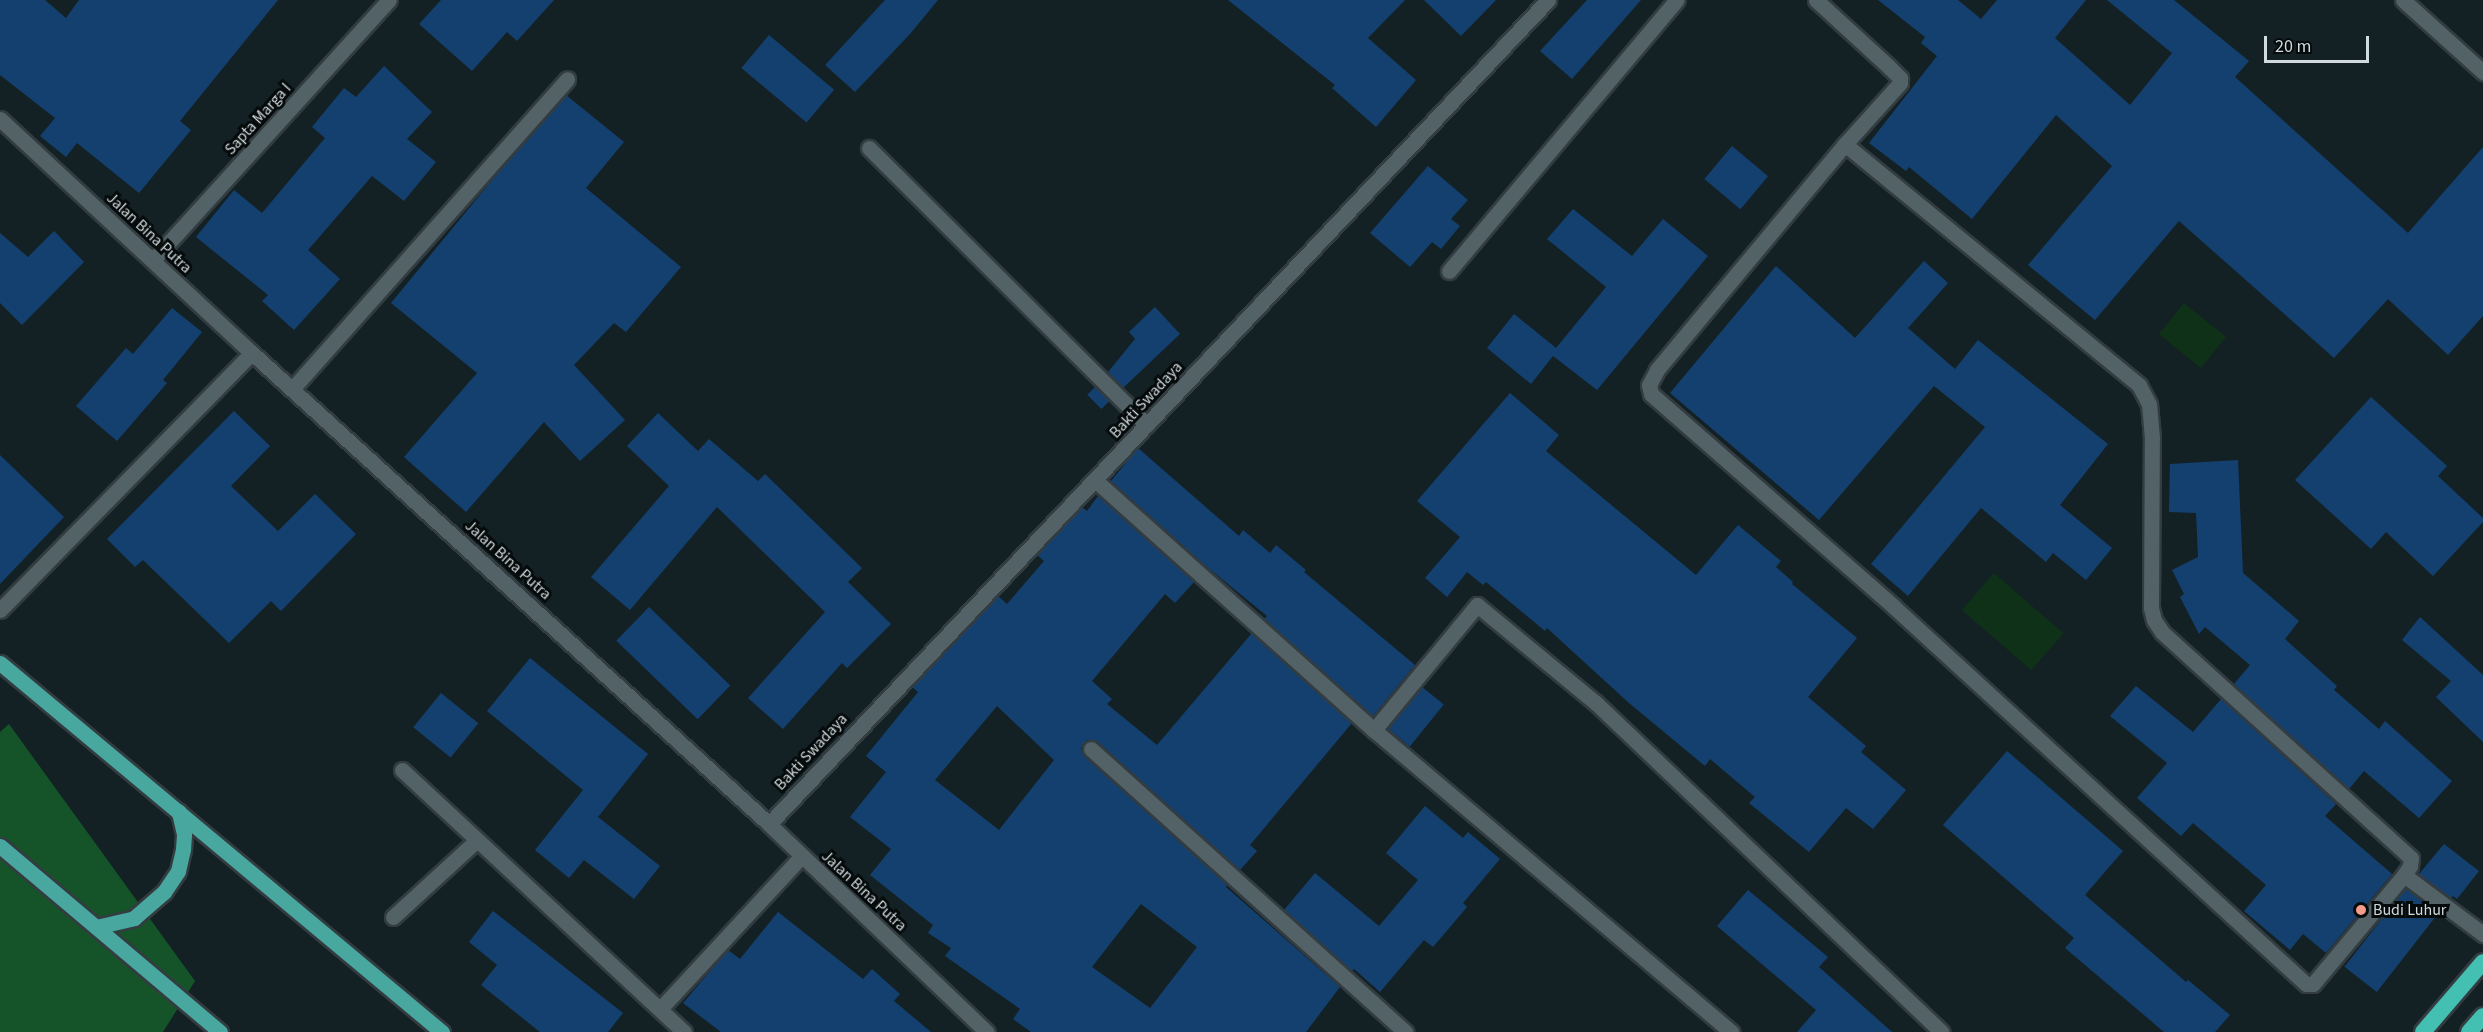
<!DOCTYPE html>
<html>
<head>
<meta charset="utf-8">
<style>
	body { margin:0 }
	#map { position:relative; width:2483px; height:1032px; overflow:hidden; background:#132125; font-family:"Source Sans 3",sans-serif }
	div>[style] { position:absolute }
	[style*='--x'] { left:calc(var(--x)*1px); top:calc(var(--y)*1px); width:calc(var(--w)*1px); rotate:calc(var(--a)*1deg) }
	.green>* { inset:0; background:#0f3118; transform-origin:0 0 }
	.forest>* { inset:0; background:#155328 }
	.building>* { inset:0; background:#144070; transform-origin:0 0 }
	.roads { filter:drop-shadow(2px 0 #333c40) drop-shadow(-2px 0 #333c40) drop-shadow(0 2px #333c40) drop-shadow(0 -2px #333c40) }
	.service>* { height:15px; margin:-7.5px; padding:0 7.5px; transform-origin:7.5px; border-radius:7.5px; background:#526267 }
	.minor>* { height:15px; margin:-7.5px; padding:0 7.5px; transform-origin:7.5px; border-radius:7.5px; background:#526267 }
	.tertiary>* { height:15px; margin:-7.5px; padding:0 7.5px; transform-origin:7.5px; border-radius:7.5px; background:#526267 }
	.primary>* { height:15px; margin:-7.5px; padding:0 7.5px; transform-origin:7.5px; border-radius:7.5px; background:#48a8a0 }
	.trunk>* { height:16px; margin:-8px; padding:0 8px; transform-origin:8px; border-radius:8px; background:#44c0b3 }
	.dots>* { width:16px; height:16px; translate:-50% -50%; box-sizing:border-box; border:3px solid #050a0b; border-radius:50% }
	span { translate:-50% -50%; white-space:nowrap; text-align:center; line-height:1.15; -webkit-text-stroke:6px #050a0b; paint-order:stroke }
	.street-label { font-size:16px; color:#d1dadd }
	.poi-label { font-size:16px; color:#d1dadd }
	.left { translate:0 -50%; text-align:left }
	.scale { position:absolute; left:2264px; top:36px; width:105px; height:27px; box-sizing:border-box; border:3px solid #d1dadd; border-top:0; padding-left:8px; font-size:18px; line-height:21px; white-space:nowrap; color:#d1dadd; -webkit-text-stroke:4px #050a0b; paint-order:stroke }
</style>
</head>
<body>
<div id="map">
	<div class="green">
		<i style="left:2184px;top:303px;width:54px;height:40px;rotate:39deg"></i>
		<i style="left:1994px;top:573px;width:92px;height:49px;rotate:41deg"></i>
	</div>
	<div class="forest">
		<i style="clip-path:polygon(9px 724px,195px 981px,163px 1032px,0 1032px,0 732px)"></i>
	</div>
	<div class="building">
		<i style="clip-path:polygon(0 0,45px 0,66px 18px,79px 0,278px 0,180px 121px,191px 130px,139px 193px,77px 143px,66px 157px,40px 136px,55px 118px,0 75px)"></i>
		<i style="clip-path:polygon(441px 0,554px 0,517px 41px,507px 32px,472px 71px,419px 24px)"></i>
		<i style="clip-path:polygon(885px 0,938px 0,910px 34px,855px 92px,825px 65px)"></i>
		<i style="clip-path:polygon(1228px 0,1405px 0,1368px 38px,1416px 80px,1376px 127px,1332px 88px,1335px 85px)"></i>
		<i style="clip-path:polygon(1424px 0,1496px 0,1461px 36px)"></i>
		<i style="clip-path:polygon(1587px 0,1641px 0,1572px 79px,1540px 51px)"></i>
		<i style="clip-path:polygon(1878px 0,1958px 0,1981px 19px,1997px 0,2086px 0,2055px 38px,2130px 105px,2172px 53px,2107px 0,2174px 0,2249px 61px,2235px 77px,2408px 233px,2483px 147px,2483px 316px,2448px 355px,2388px 299px,2334px 358px,2179px 221px,2095px 320px,2028px 265px,2112px 166px,2056px 115px,1972px 219px,1909px 167px,1906px 171px,1869px 143px,1937px 56px,1921px 43px,1925px 37px)"></i>
		<i style="left:769px;top:35px;width:85px;height:43px;rotate:40deg"></i>
		<i style="clip-path:polygon(384px 66px,432px 112px,407px 139px,436px 162px,404px 201px,372px 176px,308px 250px,340px 279px,294px 330px,262px 301px,268px 295px,196px 237px,234px 190px,262px 213px,325px 138px,312px 127px,344px 88px,356px 97px)"></i>
		<i style="clip-path:polygon(566px 95px,624px 142px,586px 188px,681px 267px,626px 332px,614px 323px,574px 365px,625px 420px,580px 461px,544px 422px,466px 512px,404px 457px,477px 373px,391px 303px,507px 162px)"></i>
		<i style="left:1732px;top:146px;width:47px;height:43px;rotate:40deg"></i>
		<i style="clip-path:polygon(1428px 166px,1468px 200px,1451px 219px,1460px 226px,1441px 249px,1432px 242px,1410px 267px,1370px 233px)"></i>
		<i style="clip-path:polygon(1573px 209px,1632px 256px,1663px 219px,1708px 256px,1597px 390px,1553px 356px,1531px 384px,1487px 348px,1514px 314px,1556px 348px,1606px 287px,1547px 239px)"></i>
		<i style="clip-path:polygon(54px 231px,84px 262px,22px 325px,0 303px,0 233px,28px 257px)"></i>
		<i style="clip-path:polygon(1924px 261px,1948px 283px,1908px 328px,1955px 369px,1978px 340px,2108px 444px,2060px 505px,2112px 548px,2086px 580px,2053px 553px,2046px 562px,1981px 508px,1908px 596px,1871px 564px,1985px 427px,1934px 386px,1819px 520px,1670px 393px,1776px 266px,1855px 338px)"></i>
		<i style="clip-path:polygon(1155px 307px,1180px 334px,1123px 388px,1108px 372px,1135px 339px,1129px 332px)"></i>
		<i style="clip-path:polygon(172px 308px,202px 332px,163px 380px,167px 383px,117px 441px,76px 406px,126px 348px,133px 354px)"></i>
		<i style="left:1095px;top:387px;width:20px;height:11px;rotate:45deg"></i>
		<i style="clip-path:polygon(1510px 393px,1559px 435px,1546px 451px,1696px 575px,1738px 525px,1781px 561px,1776px 567px,1793px 582px,1792px 584px,1857px 638px,1808px 697px,1866px 746px,1861px 752px,1906px 790px,1873px 829px,1846px 808px,1809px 852px,1749px 803px,1755px 797px,1710px 759px,1705px 766px,1629px 703px,1547px 628px,1545px 631px,1486px 582px,1483px 585px,1467px 572px,1447px 597px,1425px 578px,1460px 537px,1417px 501px)"></i>
		<i style="clip-path:polygon(2371px 397px,2447px 466px,2438px 476px,2483px 518px,2483px 522px,2433px 576px,2386px 532px,2371px 549px,2295px 480px)"></i>
		<i style="clip-path:polygon(234px 411px,270px 446px,231px 486px,278px 531px,315px 494px,356px 534px,281px 611px,271px 601px,229px 643px,143px 560px,135px 567px,107px 539px)"></i>
		<i style="clip-path:polygon(658px 413px,698px 451px,709px 439px,758px 481px,765px 474px,862px 568px,848px 582px,891px 624px,847px 668px,842px 663px,783px 729px,748px 698px,825px 612px,717px 507px,630px 610px,591px 577px,669px 486px,627px 446px)"></i>
		<i style="clip-path:polygon(1138px 448px,1239px 536px,1243px 530px,1270px 553px,1276px 545px,1306px 570px,1304px 572px,1415px 665px,1373px 716px,1264px 619px,1267px 616px,1207px 567px,1111px 481px)"></i>
		<i style="clip-path:polygon(0 455px,64px 517px,0 584px)"></i>
		<i style="clip-path:polygon(2238px 460px,2243px 573px,2299px 621px,2285px 639px,2337px 686px,2334px 690px,2379px 729px,2385px 721px,2452px 781px,2419px 818px,2364px 771px,2349px 789px,2234px 684px,2250px 665px,2205px 627px,2199px 634px,2180px 597px,2184px 594px,2172px 570px,2198px 557px,2196px 513px,2169px 512px,2170px 464px)"></i>
		<i style="clip-path:polygon(evenodd,1098px 496px,1194px 582px,1175px 603px,1165px 594px,1092px 681px,1112px 699px,1107px 704px,1157px 745px,1252px 633px,1352px 723px,1250px 845px,1257px 851px,1240px 870px,1098px 742px,1087px 740px,1081px 748px,1084px 756px,1227px 885px,1226px 887px,1340px 987px,1306px 1032px,1031px 1032px,1013px 1019px,1020px 1009px,945px 956px,951px 948px,928px 933px,933px 925px,870px 875px,891px 849px,850px 817px,886px 772px,866px 756px,918px 692px,912px 687px,915px 684px,998px 596px,1007px 604px,1044px 561px,1037px 555px,1082px 507px,1087px 511px,1098px 496px,997px 706px,1054px 760px,999px 830px,935px 780px,997px 706px,1098px 496px,1141px 904px,1197px 947px,1150px 1008px,1092px 967px,1141px 904px)"></i>
		<i style="left:649px;top:607px;width:113px;height:47px;rotate:44deg"></i>
		<i style="clip-path:polygon(2420px 617px,2483px 675px,2483px 742px,2436px 697px,2451px 681px,2402px 640px)"></i>
		<i style="clip-path:polygon(530px 658px,648px 754px,598px 817px,660px 866px,634px 899px,584px 860px,569px 878px,535px 850px,583px 790px,487px 711px)"></i>
		<i style="clip-path:polygon(2136px 686px,2193px 732px,2221px 699px,2336px 804px,2325px 816px,2392px 874px,2326px 953px,2303px 934px,2290px 950px,2244px 911px,2266px 885px,2193px 823px,2181px 836px,2137px 798px,2167px 763px,2110px 716px)"></i>
		<i style="left:1422px;top:687px;width:28px;height:54px;rotate:39deg"></i>
		<i style="left:441px;top:693px;width:48px;height:44px;rotate:39deg"></i>
		<i style="clip-path:polygon(2007px 751px,2123px 851px,2085px 895px,2186px 982px,2188px 980px,2230px 1015px,2215px 1032px,2164px 1032px,2065px 948px,2074px 938px,1943px 825px)"></i>
		<i style="clip-path:polygon(1425px 806px,1463px 838px,1468px 832px,1500px 859px,1463px 903px,1467px 907px,1433px 947px,1424px 940px,1380px 992px,1354px 969px,1352px 971px,1284px 910px,1315px 873px,1379px 926px,1418px 880px,1386px 853px)"></i>
		<i style="clip-path:polygon(2444px 844px,2479px 871px,2457px 899px,2453px 896px,2451px 898px,2419px 874px)"></i>
		<i style="left:2406px;top:888px;width:41px;height:100px;rotate:38deg"></i>
		<i style="clip-path:polygon(1748px 890px,1828px 957px,1819px 967px,1892px 1032px,1797px 1032px,1816px 1010px,1717px 926px)"></i>
		<i style="clip-path:polygon(493px 911px,623px 1013px,608px 1032px,540px 1032px,481px 985px,497px 965px,469px 942px)"></i>
		<i style="clip-path:polygon(778px 912px,863px 979px,872px 969px,900px 994px,894px 1001px,931px 1032px,721px 1032px,683px 1003px,728px 950px,740px 959px)"></i>
	</div>
	<div class="roads">
		<div class="service">
			<i style="--x:1816;--y:0;--w:99;--a:42.5"></i>
			<i style="--x:1889;--y:67;--w:16;--a:45"></i>
			<i style="--x:1900;--y:78;--w:5;--a:90"></i>
			<i style="--x:1900;--y:83;--w:82;--a:132"></i>
			<i style="--x:1845;--y:144;--w:294;--a:129.8"></i>
			<i style="--x:1657;--y:370;--w:17;--a:118"></i>
			<i style="--x:1649;--y:385;--w:9;--a:77"></i>
			<i style="--x:1651;--y:394;--w:323;--a:41.2"></i>
			<i style="--x:1894;--y:607;--w:558;--a:42.46"></i>
			<i style="--x:2306;--y:984;--w:7;--a:0"></i>
			<i style="--x:2313;--y:984;--w:142;--a:-50.1"></i>
			<i style="--x:2404;--y:875;--w:11;--a:-56"></i>
			<i style="--x:2410;--y:866;--w:8;--a:-83"></i>
			<i style="--x:2411;--y:858;--w:336;--a:-137.8"></i>
			<i style="--x:2162;--y:632;--w:14;--a:-124"></i>
			<i style="--x:2154;--y:620;--w:12;--a:-104"></i>
			<i style="--x:2151;--y:608;--w:170;--a:-89.7"></i>
			<i style="--x:2152;--y:438;--w:34;--a:-95"></i>
			<i style="--x:2149;--y:404;--w:21;--a:-118"></i>
			<i style="--x:2139;--y:385;--w:380;--a:-140.7"></i>
			<i style="--x:1449;--y:271;--w:354;--a:-50"></i>
			<i style="--x:2404;--y:875;--w:99;--a:36.8"></i>
		</div>
		<div class="minor">
			<i style="--x:2403;--y:0;--w:108;--a:42"></i>
			<i style="--x:869;--y:148;--w:392;--a:44.9"></i>
			<i style="--x:153;--y:260;--w:351;--a:-47.8"></i>
			<i style="--x:293;--y:388;--w:413;--a:-48.4"></i>
			<i style="--x:1095;--y:480;--w:375;--a:41.9"></i>
			<i style="--x:1374;--y:730;--w:468;--a:40.2"></i>
			<i style="--x:0;--y:610;--w:360;--a:-45.6"></i>
			<i style="--x:1374;--y:730;--w:162;--a:-50.5"></i>
			<i style="--x:1477;--y:605;--w:154;--a:39.5"></i>
			<i style="--x:1596;--y:703;--w:477;--a:43.6"></i>
			<i style="--x:1091;--y:749;--w:423;--a:42"></i>
			<i style="--x:402;--y:770;--w:385;--a:42.9"></i>
			<i style="--x:769;--y:824;--w:1134;--a:-46.61"></i>
			<i style="--x:393;--y:917;--w:114;--a:-42.5"></i>
			<i style="--x:660;--y:1009;--w:207;--a:-47.2"></i>
		</div>
		<div class="tertiary">
			<i style="--x:0;--y:119;--w:344;--a:42.9"></i>
			<i style="--x:252;--y:353;--w:699;--a:42.33"></i>
			<i style="--x:769;--y:824;--w:301;--a:43.7"></i>
		</div>
		<div class="primary">
			<i style="--x:0;--y:663;--w:576;--a:39.86"></i>
			<i style="--x:0;--y:846;--w:288;--a:40.2"></i>
			<i style="--x:96;--y:927;--w:39;--a:-13"></i>
			<i style="--x:134;--y:918;--w:40;--a:-41"></i>
			<i style="--x:164;--y:892;--w:25;--a:-56"></i>
			<i style="--x:178;--y:871;--w:23;--a:-77"></i>
			<i style="--x:183;--y:849;--w:15;--a:-86"></i>
			<i style="--x:184;--y:834;--w:23;--a:-103"></i>
		</div>
		<div class="trunk">
			<i style="--x:2423;--y:1032;--w:92;--a:-49.4"></i>
			<i style="--x:2469;--y:1032;--w:21;--a:-49"></i>
		</div>
	</div>
	<div class="dots">
		<i style="left:2361px;top:910px;background:#f49d8b"></i>
	</div>
	<div class="street-label">
		<span style="left:258px;top:119px;rotate:-48deg">Sapta Marga I</span>
		<span style="left:149px;top:233px;rotate:43deg">Jalan Bina Putra</span>
		<span style="left:1146px;top:400px;rotate:-47deg">Bakti Swadaya</span>
		<span style="left:508px;top:560px;rotate:42deg">Jalan Bina Putra</span>
		<span style="left:811px;top:752px;rotate:-47deg">Bakti Swadaya</span>
		<span style="left:864px;top:891px;rotate:43deg">Jalan Bina Putra</span>
	</div>
	<div class="poi-label">
		<span class="left" style="left:2373px;top:910px">Budi Luhur</span>
	</div>
	<div class="scale">20 m</div>
</div>
</body>
</html>
